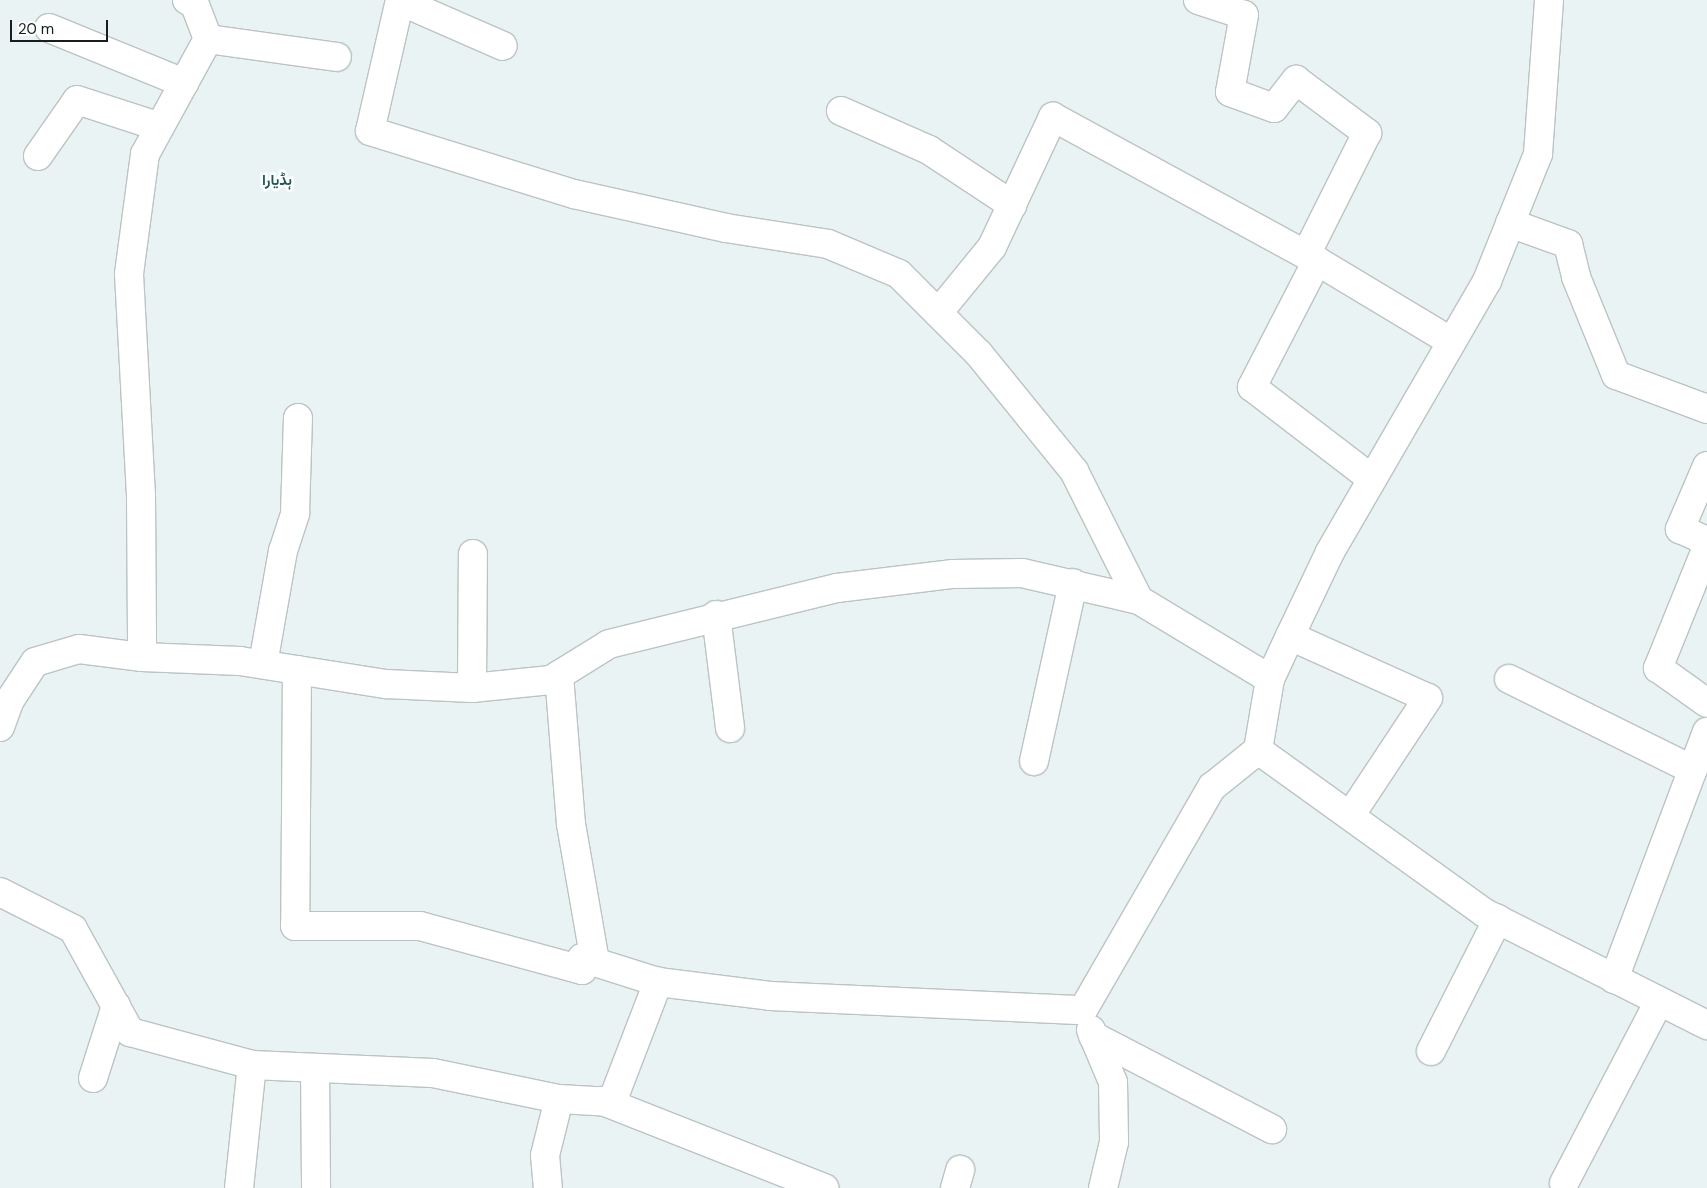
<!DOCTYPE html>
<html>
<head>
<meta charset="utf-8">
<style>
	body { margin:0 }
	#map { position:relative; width:1707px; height:1188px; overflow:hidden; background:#eaf3f3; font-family:"DM Sans",Vazirmatn,sans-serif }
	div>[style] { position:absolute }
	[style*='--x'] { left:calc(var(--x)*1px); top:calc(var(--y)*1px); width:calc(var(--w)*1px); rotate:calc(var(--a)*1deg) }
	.roads { filter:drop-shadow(1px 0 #bbc4c3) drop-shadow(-1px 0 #bbc4c3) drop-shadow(0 1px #bbc4c3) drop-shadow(0 -1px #bbc4c3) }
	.minor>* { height:28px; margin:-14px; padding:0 14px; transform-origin:14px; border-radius:14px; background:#fff }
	span { translate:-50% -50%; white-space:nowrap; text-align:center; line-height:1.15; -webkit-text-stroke:5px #fdffff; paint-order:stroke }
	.quarter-label { font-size:15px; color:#1f5a58; font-weight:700 }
	.scale { position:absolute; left:10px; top:20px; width:98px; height:22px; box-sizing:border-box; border:2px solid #1a1d1d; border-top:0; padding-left:6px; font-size:15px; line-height:18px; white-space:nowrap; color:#1a1d1d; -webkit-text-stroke:4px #fdffff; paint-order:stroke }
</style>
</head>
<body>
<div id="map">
	<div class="roads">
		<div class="minor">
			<i style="--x:187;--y:0;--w:9;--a:32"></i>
			<i style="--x:195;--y:5;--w:36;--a:69"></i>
			<i style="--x:208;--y:39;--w:131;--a:118.7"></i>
			<i style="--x:145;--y:154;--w:121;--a:97.6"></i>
			<i style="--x:129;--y:274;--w:221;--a:86.9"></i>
			<i style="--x:141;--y:495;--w:162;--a:89.6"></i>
			<i style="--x:142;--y:657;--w:98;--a:2.3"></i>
			<i style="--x:240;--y:661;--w:148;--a:9"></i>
			<i style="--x:386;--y:684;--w:86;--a:2.7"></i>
			<i style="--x:472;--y:688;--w:79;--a:-5.8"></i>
			<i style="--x:551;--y:680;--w:68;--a:-31.8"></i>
			<i style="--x:609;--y:644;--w:235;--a:-13.8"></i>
			<i style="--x:837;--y:588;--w:117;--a:-6.9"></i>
			<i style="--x:953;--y:574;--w:69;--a:-0.8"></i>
			<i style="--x:1022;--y:573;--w:120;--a:13"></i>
			<i style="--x:400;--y:0;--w:134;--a:102.9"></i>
			<i style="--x:370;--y:131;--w:214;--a:17.2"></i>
			<i style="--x:574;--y:194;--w:156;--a:12.6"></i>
			<i style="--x:726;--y:228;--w:103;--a:8.9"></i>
			<i style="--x:828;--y:244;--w:77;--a:22.9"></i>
			<i style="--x:899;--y:274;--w:113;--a:45"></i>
			<i style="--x:979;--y:354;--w:151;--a:50.9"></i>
			<i style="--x:1074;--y:471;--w:144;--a:63.3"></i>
			<i style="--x:1139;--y:600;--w:153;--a:31.1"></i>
			<i style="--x:1198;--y:0;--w:48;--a:18.1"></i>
			<i style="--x:1244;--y:15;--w:78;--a:100.3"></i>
			<i style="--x:1230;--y:92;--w:47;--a:20"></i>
			<i style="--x:1274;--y:108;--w:36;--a:-52"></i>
			<i style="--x:1296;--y:80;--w:89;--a:36.7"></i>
			<i style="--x:1367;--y:133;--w:136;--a:116.6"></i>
			<i style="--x:400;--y:1;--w:112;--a:23.6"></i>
			<i style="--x:49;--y:28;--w:146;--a:22.2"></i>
			<i style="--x:208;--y:39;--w:130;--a:7.9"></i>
			<i style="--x:841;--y:111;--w:96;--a:23.9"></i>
			<i style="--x:929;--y:150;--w:100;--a:33.5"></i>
			<i style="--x:38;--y:156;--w:68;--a:-55.1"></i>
			<i style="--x:77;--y:100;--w:87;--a:18"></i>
			<i style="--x:1510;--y:223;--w:62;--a:19.9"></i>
			<i style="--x:1568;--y:244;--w:34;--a:76"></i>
			<i style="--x:1576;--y:277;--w:106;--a:67.8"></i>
			<i style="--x:1616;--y:375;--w:97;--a:20.5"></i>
			<i style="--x:1317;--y:261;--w:142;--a:117.3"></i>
			<i style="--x:1252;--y:387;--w:151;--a:37.5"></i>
			<i style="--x:938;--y:313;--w:85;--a:-50.7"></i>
			<i style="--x:992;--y:247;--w:144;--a:-64.9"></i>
			<i style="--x:1053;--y:117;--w:301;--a:28.6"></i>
			<i style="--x:1317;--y:261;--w:157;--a:31"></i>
			<i style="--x:1707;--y:466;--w:69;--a:113.2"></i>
			<i style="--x:1680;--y:529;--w:30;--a:24"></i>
			<i style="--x:1707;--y:547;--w:131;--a:112"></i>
			<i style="--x:1658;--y:668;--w:60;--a:35.5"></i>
			<i style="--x:716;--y:615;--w:114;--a:82.9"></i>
			<i style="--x:1290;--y:636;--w:151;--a:24.2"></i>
			<i style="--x:1428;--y:698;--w:141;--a:123.5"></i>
			<i style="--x:263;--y:664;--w:115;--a:-80"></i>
			<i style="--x:283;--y:551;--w:40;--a:-72"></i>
			<i style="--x:295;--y:513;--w:95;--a:-88.2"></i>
			<i style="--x:297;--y:670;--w:256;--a:90.4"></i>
			<i style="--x:295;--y:926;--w:125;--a:0"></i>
			<i style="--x:420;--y:926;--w:168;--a:15.2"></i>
			<i style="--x:582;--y:970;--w:12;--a:-90"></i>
			<i style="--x:582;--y:958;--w:80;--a:17.5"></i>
			<i style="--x:559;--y:675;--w:149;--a:85.4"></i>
			<i style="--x:571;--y:824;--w:140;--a:80.1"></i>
			<i style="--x:1509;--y:679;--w:205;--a:26.3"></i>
			<i style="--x:472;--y:688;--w:134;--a:-89.6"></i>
			<i style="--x:0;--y:727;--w:29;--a:-70"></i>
			<i style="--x:10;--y:700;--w:45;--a:-56.7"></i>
			<i style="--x:35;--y:662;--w:46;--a:-16.5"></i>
			<i style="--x:79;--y:649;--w:64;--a:7.2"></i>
			<i style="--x:1258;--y:750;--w:72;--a:-80.4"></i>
			<i style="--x:1270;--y:679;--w:47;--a:-65.1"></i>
			<i style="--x:1290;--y:636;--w:93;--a:-64.5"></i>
			<i style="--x:1330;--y:552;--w:313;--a:-59.9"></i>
			<i style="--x:1487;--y:281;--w:137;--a:-68.1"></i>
			<i style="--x:1538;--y:154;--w:154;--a:-85.9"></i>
			<i style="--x:1034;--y:761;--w:182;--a:-77.6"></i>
			<i style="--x:0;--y:892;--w:82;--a:26.9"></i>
			<i style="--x:73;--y:929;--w:118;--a:61"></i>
			<i style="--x:130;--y:1032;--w:126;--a:15.1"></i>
			<i style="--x:252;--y:1065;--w:181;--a:2.5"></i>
			<i style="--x:433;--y:1073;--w:129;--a:11.7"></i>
			<i style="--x:559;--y:1099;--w:58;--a:104"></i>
			<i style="--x:545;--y:1155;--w:33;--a:85"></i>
			<i style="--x:1614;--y:979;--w:264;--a:-69.4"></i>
			<i style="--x:1091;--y:1030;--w:56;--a:67.1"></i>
			<i style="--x:1113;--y:1082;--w:60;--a:89"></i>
			<i style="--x:1114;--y:1142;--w:47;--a:103.4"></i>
			<i style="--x:1093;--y:1036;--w:202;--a:27.5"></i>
			<i style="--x:1431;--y:1051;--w:148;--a:-63.1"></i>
			<i style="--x:315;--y:1068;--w:120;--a:89.5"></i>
			<i style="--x:93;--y:1078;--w:76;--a:-72.3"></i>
			<i style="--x:559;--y:1099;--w:53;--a:3.2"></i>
			<i style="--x:612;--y:1102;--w:129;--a:-69"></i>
			<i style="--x:658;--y:982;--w:113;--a:7.1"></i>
			<i style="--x:770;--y:996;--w:313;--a:2.6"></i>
			<i style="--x:1083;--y:1010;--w:258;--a:-60"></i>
			<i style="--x:1212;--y:787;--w:59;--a:-38.8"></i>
			<i style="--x:1258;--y:750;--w:279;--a:35.7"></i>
			<i style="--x:1485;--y:913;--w:249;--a:26.8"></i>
			<i style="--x:603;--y:1101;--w:238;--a:21.5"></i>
			<i style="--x:1564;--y:1183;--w:205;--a:-62.4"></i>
			<i style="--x:239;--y:1188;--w:124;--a:-84"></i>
			<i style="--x:955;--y:1188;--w:19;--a:-74"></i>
		</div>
	</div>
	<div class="quarter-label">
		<span style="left:277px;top:181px">ہڈیارا</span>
	</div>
	<div class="scale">20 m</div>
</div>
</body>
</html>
